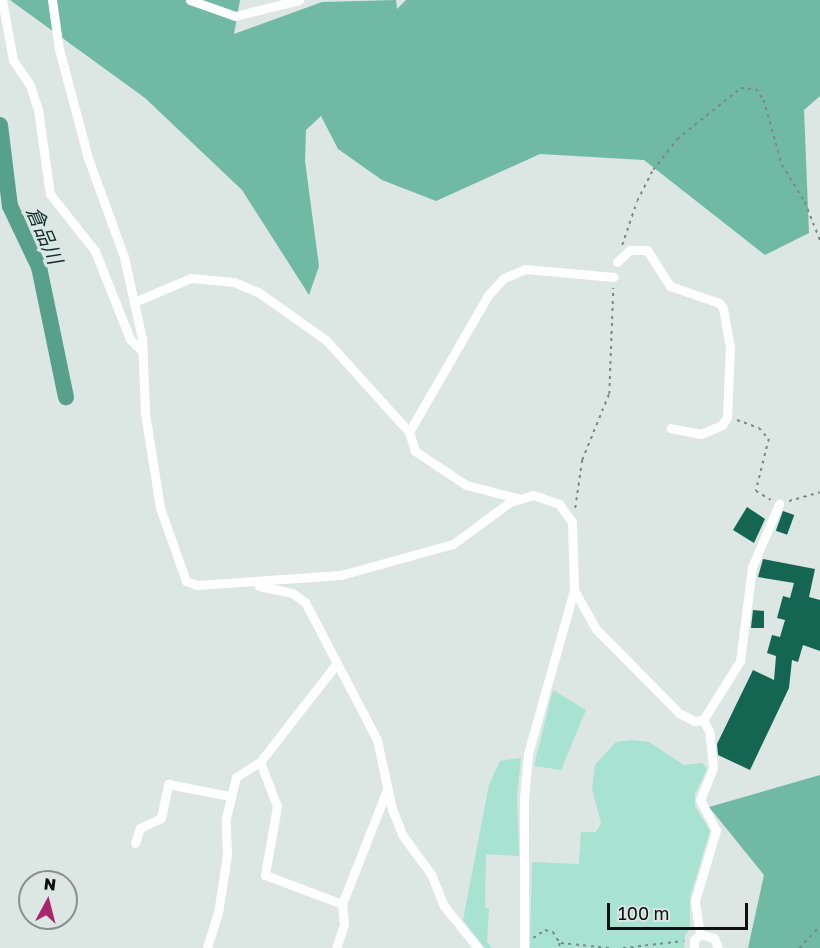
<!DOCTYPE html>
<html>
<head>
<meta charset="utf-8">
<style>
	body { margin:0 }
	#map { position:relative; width:820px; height:948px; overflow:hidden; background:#dce6e3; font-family:"Golos Text","Noto Sans JP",sans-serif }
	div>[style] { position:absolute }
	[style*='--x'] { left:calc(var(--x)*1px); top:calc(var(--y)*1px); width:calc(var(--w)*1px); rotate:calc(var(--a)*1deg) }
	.green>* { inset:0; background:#a8e2d0 }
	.forest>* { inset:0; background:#70baa4 }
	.river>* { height:16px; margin:-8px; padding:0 8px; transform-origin:8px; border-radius:8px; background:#57a08c }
	.building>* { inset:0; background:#146653; transform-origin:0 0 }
	.path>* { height:1.5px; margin-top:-0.75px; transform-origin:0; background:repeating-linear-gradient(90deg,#7f8684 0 3px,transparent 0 7.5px) }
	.minor>* { height:9px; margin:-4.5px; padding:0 4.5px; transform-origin:4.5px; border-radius:4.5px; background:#fff }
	span { translate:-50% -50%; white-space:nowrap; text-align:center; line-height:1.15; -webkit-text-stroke:6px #dce6e3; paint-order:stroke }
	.water-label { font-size:20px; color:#0d3027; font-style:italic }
	.north { position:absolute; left:18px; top:870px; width:60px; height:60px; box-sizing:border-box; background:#dce6e3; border:2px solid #89908e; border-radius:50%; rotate:7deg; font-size:16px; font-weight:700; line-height:24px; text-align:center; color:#0d100f }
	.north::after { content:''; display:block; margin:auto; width:21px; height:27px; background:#ab256d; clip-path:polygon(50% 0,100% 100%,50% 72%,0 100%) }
	.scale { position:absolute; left:607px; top:903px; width:141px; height:27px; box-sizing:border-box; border:3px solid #0d100f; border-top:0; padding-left:8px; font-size:18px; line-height:21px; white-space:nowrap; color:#0d100f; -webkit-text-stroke:4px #dce6e3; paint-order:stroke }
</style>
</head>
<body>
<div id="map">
	<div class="green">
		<i style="clip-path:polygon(553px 690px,586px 710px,561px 770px,534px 766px)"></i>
		<i style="clip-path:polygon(633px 740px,649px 742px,684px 765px,702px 763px,707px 769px,695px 794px,695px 806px,710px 831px,690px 897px,690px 929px,685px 935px,684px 948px,530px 948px,532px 862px,579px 864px,581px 832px,596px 832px,601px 823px,592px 789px,595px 765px,616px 742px)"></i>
		<i style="clip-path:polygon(521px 758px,517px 796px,519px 856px,486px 854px,485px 908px,489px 909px,487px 942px,492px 948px,485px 948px,463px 920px,489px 785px,500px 761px)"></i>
	</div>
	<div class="forest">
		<i style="clip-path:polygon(10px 0,240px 0,234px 34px,322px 2px,396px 0,397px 9px,406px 0,820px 0,820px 96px,804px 110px,809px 233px,765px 255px,644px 160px,540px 154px,436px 201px,382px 180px,338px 149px,321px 116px,306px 130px,305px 161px,319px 266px,309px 295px,242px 190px,145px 98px)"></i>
		<i style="clip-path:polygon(820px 775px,820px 948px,748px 948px,764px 875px,709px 807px)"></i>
	</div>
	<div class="river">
		<i style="--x:0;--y:125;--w:82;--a:83"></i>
		<i style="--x:10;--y:206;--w:68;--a:64.6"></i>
		<i style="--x:39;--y:267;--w:133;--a:78.3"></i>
	</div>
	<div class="building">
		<i style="clip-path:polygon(747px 507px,765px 519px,754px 543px,733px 530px)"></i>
		<i style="left:783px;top:511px;width:12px;height:21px;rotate:20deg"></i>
		<i style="clip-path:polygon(763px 559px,815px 569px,809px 597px,820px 600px,820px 651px,803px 645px,798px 662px,792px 660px,789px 688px,750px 770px,718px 755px,717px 744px,753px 670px,774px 680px,776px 656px,767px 653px,772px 635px,780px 637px,785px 620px,777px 618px,783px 596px,790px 598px,794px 583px,758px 577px)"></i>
		<i style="clip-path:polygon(753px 610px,764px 611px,764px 628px,751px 628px)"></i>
	</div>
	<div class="path">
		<i style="--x:622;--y:245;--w:46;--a:-71.2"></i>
		<i style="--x:637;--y:201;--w:35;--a:-63"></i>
		<i style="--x:653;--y:170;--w:39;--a:-52"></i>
		<i style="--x:677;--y:139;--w:82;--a:-38.6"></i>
		<i style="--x:741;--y:88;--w:15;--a:4"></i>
		<i style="--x:756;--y:89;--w:14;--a:54"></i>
		<i style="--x:764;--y:100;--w:67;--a:74.5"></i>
		<i style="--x:782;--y:165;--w:44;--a:58.1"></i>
		<i style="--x:805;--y:202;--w:41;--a:68.5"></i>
		<i style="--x:737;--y:420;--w:23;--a:20"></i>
		<i style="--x:759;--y:428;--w:15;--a:48"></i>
		<i style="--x:769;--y:439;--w:54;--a:104"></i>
		<i style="--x:756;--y:491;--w:17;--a:31"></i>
		<i style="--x:789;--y:501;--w:32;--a:-16"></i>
		<i style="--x:575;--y:508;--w:49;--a:-81.7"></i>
		<i style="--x:582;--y:460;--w:71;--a:-67.8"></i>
		<i style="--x:609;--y:394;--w:106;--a:-87.8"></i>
		<i style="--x:533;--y:938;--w:14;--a:-34"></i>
		<i style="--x:545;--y:930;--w:8;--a:14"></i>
		<i style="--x:553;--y:932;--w:13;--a:58"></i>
		<i style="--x:560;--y:943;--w:5;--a:101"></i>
		<i style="--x:561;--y:943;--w:49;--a:5.8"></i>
		<i style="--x:623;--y:948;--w:61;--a:-6.5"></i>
		<i style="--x:799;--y:948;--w:30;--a:-46"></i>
	</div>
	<div class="minor">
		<i style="--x:2;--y:0;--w:61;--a:79.6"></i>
		<i style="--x:13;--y:60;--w:30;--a:56"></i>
		<i style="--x:30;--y:85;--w:25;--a:72"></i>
		<i style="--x:38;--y:109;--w:86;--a:82"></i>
		<i style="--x:50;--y:194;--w:73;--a:51.7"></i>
		<i style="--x:95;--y:251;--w:95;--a:68.3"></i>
		<i style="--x:130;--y:339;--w:18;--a:45"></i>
		<i style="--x:52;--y:0;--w:49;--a:81.9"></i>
		<i style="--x:59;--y:49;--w:113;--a:75.1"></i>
		<i style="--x:88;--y:158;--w:105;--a:70"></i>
		<i style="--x:124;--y:257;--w:84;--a:77.6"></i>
		<i style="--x:142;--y:339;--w:74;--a:87.7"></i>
		<i style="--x:145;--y:413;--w:96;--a:81"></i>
		<i style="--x:160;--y:508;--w:77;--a:70.4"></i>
		<i style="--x:186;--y:581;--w:12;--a:20"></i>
		<i style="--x:197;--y:585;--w:144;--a:-4"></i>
		<i style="--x:341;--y:575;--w:116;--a:-15.5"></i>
		<i style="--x:453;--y:544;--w:71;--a:-36.4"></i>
		<i style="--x:510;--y:502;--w:24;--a:-17"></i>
		<i style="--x:533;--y:495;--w:28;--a:19"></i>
		<i style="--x:559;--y:504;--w:22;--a:54"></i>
		<i style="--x:572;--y:522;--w:68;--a:88.3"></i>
		<i style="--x:574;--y:590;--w:170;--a:105.7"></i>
		<i style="--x:528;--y:754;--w:45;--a:95.1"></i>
		<i style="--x:524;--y:799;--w:149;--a:90"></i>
		<i style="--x:190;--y:0;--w:48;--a:19.6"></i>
		<i style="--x:235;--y:16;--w:66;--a:-14"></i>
		<i style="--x:617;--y:262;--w:18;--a:-43"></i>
		<i style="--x:630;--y:250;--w:17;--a:0"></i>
		<i style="--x:647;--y:250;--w:43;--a:57.4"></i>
		<i style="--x:670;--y:286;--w:52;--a:19.1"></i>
		<i style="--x:719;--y:303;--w:6;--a:51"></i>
		<i style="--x:723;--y:308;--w:39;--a:80"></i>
		<i style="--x:730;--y:346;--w:71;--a:92.4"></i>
		<i style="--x:727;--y:417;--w:9;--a:122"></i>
		<i style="--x:722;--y:425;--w:23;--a:157"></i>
		<i style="--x:701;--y:434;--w:31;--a:-169"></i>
		<i style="--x:134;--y:302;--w:62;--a:-22.8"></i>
		<i style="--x:191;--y:278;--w:43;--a:5.3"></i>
		<i style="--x:234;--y:282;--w:26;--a:23"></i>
		<i style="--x:258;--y:292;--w:83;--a:35.2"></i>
		<i style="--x:326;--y:340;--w:124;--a:47.9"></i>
		<i style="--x:409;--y:432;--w:20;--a:72"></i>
		<i style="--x:415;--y:451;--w:61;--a:33.7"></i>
		<i style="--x:466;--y:485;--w:53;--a:14.3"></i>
		<i style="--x:409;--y:432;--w:158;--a:-60"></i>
		<i style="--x:488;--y:295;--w:23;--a:-47"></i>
		<i style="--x:504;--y:278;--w:23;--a:-23"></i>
		<i style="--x:525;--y:269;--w:89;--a:5.1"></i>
		<i style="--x:259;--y:586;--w:34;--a:12"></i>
		<i style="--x:292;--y:593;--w:16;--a:35"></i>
		<i style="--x:305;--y:602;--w:156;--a:62.4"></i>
		<i style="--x:377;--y:740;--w:71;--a:77.7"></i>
		<i style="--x:392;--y:809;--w:29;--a:68"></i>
		<i style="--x:403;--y:836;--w:47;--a:53.6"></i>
		<i style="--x:431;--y:874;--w:35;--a:68"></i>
		<i style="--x:444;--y:906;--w:54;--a:51"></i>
		<i style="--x:574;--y:590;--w:45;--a:60.6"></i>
		<i style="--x:596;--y:629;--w:118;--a:45.3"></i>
		<i style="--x:679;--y:713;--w:17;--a:28"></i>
		<i style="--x:694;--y:721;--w:9;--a:-6"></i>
		<i style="--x:703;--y:720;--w:70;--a:-57.9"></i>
		<i style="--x:740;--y:661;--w:95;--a:-82.7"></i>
		<i style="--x:752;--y:567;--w:69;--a:-66.8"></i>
		<i style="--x:260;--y:762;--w:47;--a:68.9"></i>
		<i style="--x:277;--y:806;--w:70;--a:99.9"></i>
		<i style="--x:265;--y:875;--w:82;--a:20.6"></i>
		<i style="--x:135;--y:843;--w:16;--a:-72"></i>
		<i style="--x:140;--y:828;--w:23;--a:-25"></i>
		<i style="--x:161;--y:818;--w:35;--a:-78"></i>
		<i style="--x:168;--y:784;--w:62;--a:11.1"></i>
		<i style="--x:700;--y:934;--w:33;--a:-99"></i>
		<i style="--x:695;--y:901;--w:74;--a:-73.5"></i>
		<i style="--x:716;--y:830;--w:34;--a:-118"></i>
		<i style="--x:700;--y:800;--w:35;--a:-68"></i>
		<i style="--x:713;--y:767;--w:36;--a:-96"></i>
		<i style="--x:709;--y:731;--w:13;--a:-119"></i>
		<i style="--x:207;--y:948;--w:37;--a:-73"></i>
		<i style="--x:218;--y:913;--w:59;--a:-81.2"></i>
		<i style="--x:227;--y:855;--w:37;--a:-92"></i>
		<i style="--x:226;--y:818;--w:42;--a:-76.3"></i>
		<i style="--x:236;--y:777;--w:28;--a:-32"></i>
		<i style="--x:260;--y:762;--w:125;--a:-52.1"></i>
		<i style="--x:336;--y:948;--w:24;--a:-71"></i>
		<i style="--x:344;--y:925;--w:21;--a:-95"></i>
		<i style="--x:342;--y:904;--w:123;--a:-68.5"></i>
		<i style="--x:694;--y:948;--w:8;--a:-90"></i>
		<i style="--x:694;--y:940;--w:8;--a:-45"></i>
		<i style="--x:700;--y:934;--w:15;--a:16"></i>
		<i style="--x:714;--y:938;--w:11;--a:68"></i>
	</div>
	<div class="water-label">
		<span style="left:45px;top:235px;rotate:67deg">倉品川</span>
	</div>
	<div class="north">N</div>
	<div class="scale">100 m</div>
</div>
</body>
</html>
